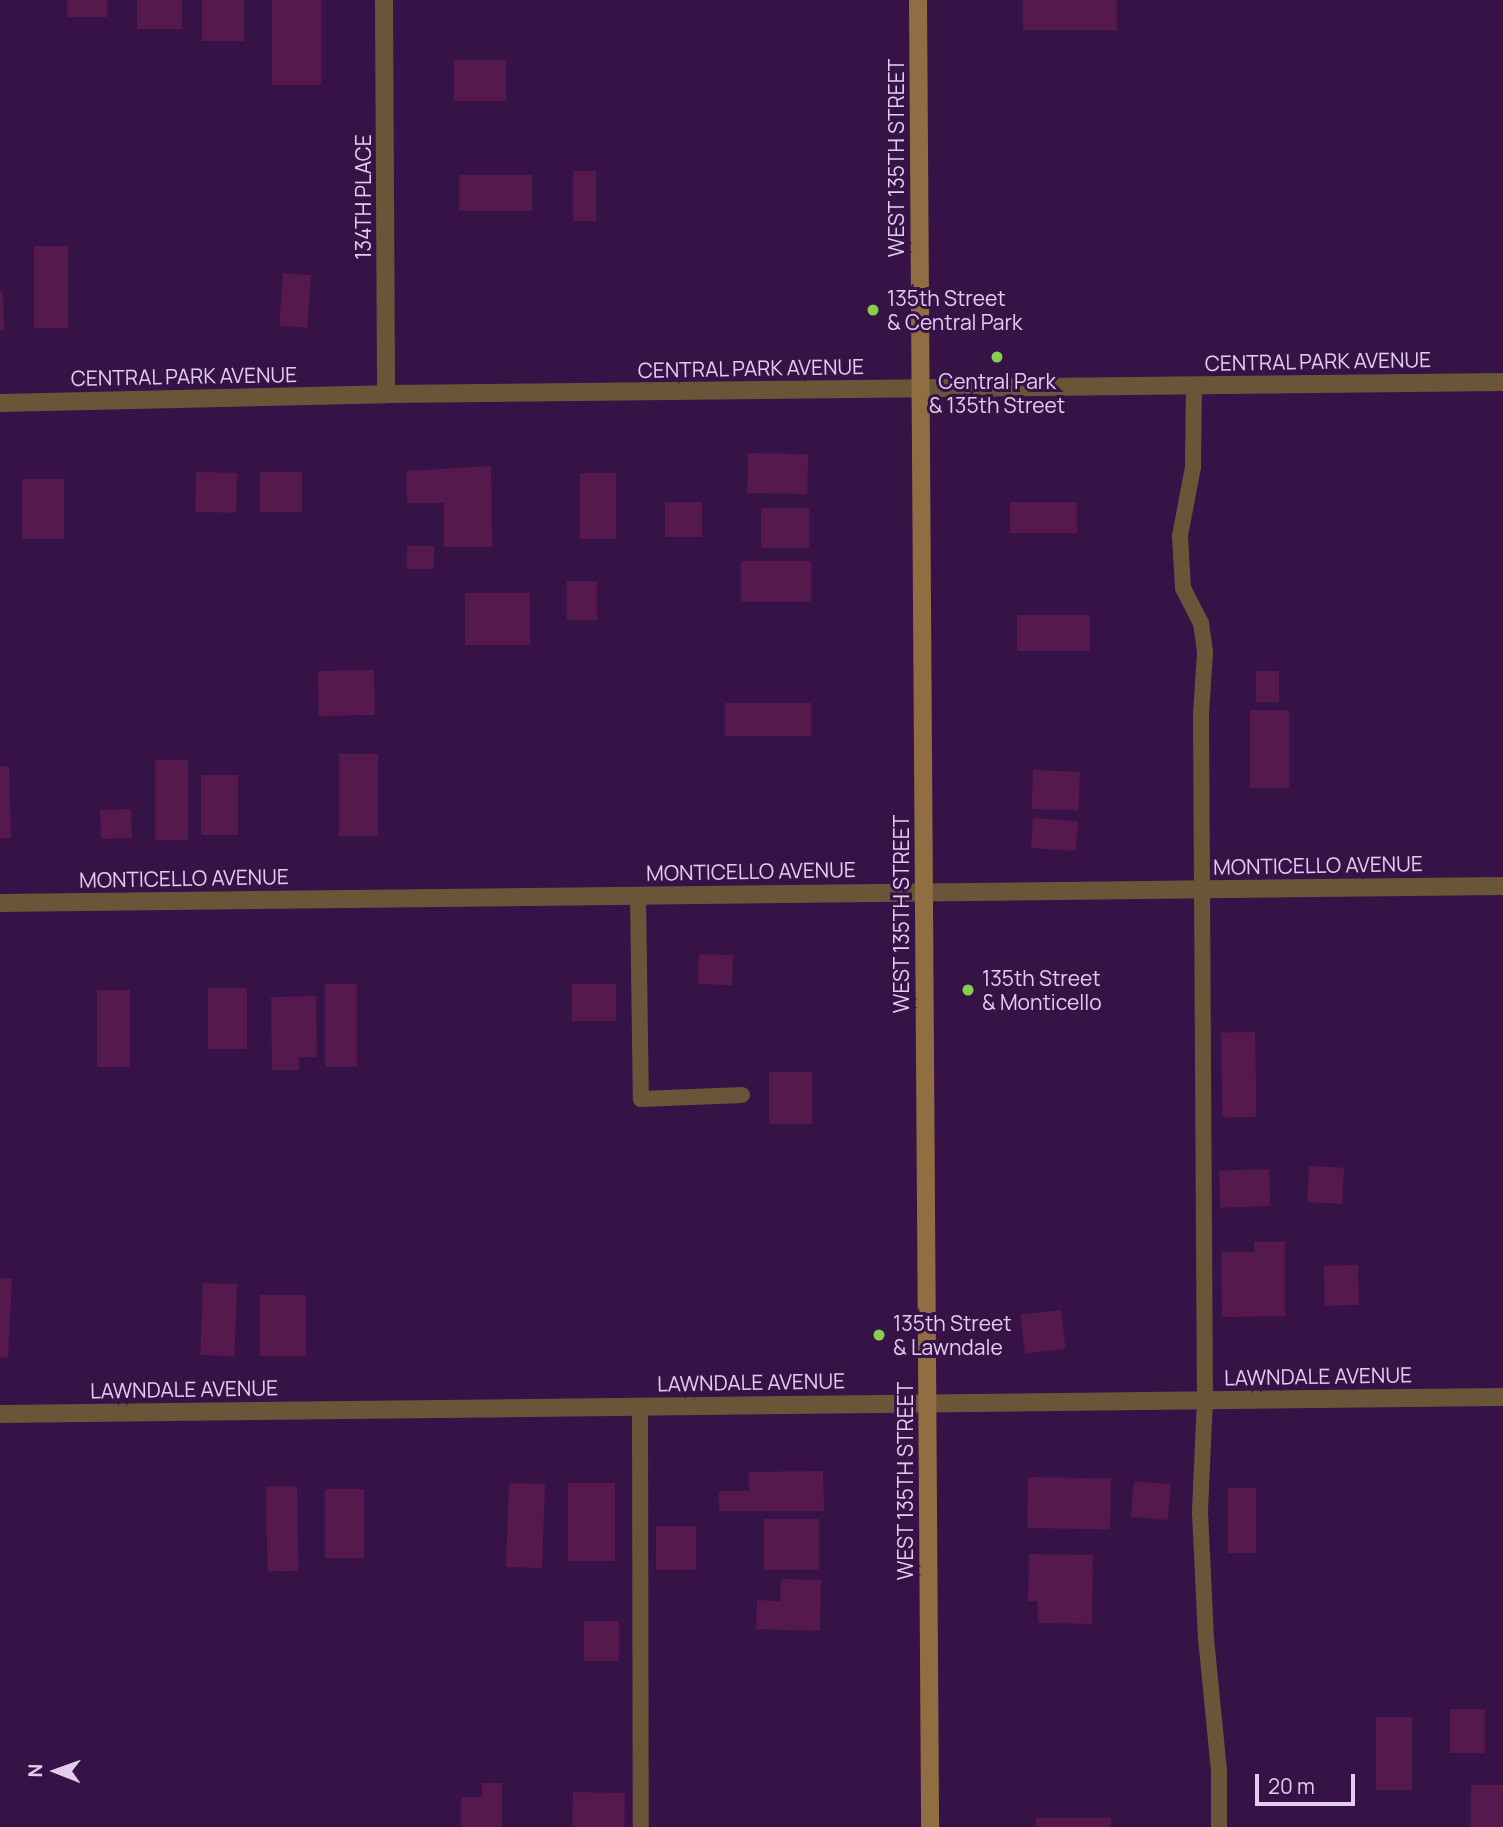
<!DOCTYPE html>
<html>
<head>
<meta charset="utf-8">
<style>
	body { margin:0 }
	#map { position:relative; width:1503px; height:1827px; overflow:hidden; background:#361247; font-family:Manrope,sans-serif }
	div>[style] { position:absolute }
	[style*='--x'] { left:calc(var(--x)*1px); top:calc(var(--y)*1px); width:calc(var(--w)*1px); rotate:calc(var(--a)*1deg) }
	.building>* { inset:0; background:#55194e; transform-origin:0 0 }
	.lane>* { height:16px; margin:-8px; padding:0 8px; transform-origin:8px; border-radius:8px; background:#6a5539 }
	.street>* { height:18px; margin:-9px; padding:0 9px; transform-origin:9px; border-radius:9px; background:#6a5539 }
	.secondary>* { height:18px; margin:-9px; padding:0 9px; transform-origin:9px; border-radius:9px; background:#906e41 }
	.dots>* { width:19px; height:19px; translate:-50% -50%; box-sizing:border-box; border:4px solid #361247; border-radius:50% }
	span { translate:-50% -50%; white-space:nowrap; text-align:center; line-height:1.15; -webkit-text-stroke:6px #361247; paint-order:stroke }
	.street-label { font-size:21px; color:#e2cdee }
	.poi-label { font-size:21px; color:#e2cdee }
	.left { translate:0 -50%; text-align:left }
	.north { position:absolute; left:21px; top:1736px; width:70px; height:70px; -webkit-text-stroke:5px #361247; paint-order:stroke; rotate:271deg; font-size:19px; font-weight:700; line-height:28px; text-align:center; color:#e2cdee }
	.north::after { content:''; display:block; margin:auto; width:24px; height:32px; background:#e2cdee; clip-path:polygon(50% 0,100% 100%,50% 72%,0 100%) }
	.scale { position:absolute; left:1255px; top:1774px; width:100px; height:32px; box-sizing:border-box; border:4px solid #e2cdee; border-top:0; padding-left:9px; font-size:21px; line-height:24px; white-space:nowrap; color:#e2cdee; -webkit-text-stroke:5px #361247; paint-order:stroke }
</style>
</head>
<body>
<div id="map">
	<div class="building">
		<i style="left:67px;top:0;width:40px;height:17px"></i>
		<i style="left:137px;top:0;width:45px;height:29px"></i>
		<i style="left:202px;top:0;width:42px;height:41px"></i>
		<i style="left:272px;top:0;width:49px;height:85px"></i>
		<i style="left:1023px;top:0;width:94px;height:30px"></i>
		<i style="left:506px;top:60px;width:41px;height:52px;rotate:90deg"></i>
		<i style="left:573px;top:171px;width:23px;height:50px"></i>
		<i style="left:459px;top:175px;width:73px;height:36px"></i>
		<i style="left:34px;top:246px;width:34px;height:82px"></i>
		<i style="left:283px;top:273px;width:28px;height:53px;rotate:4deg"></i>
		<i style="clip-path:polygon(3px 291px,4px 330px,0 330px,0 292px)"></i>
		<i style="left:748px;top:453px;width:60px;height:40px;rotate:1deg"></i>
		<i style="clip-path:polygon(491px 466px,492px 547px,444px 547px,444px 503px,407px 503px,406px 471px)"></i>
		<i style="left:196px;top:472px;width:41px;height:40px;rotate:1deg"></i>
		<i style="left:260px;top:472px;width:42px;height:40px"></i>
		<i style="left:580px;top:473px;width:36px;height:66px"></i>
		<i style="left:22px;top:479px;width:42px;height:60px"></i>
		<i style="left:665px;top:502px;width:37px;height:35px"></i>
		<i style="left:1010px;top:502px;width:67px;height:31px"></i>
		<i style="left:761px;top:508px;width:48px;height:40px"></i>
		<i style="left:407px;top:546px;width:27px;height:23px"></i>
		<i style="left:741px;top:561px;width:70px;height:41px"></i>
		<i style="left:567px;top:581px;width:30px;height:39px"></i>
		<i style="left:465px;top:593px;width:65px;height:52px"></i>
		<i style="left:1090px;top:615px;width:36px;height:73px;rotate:90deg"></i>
		<i style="left:374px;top:670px;width:45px;height:56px;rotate:89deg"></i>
		<i style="left:1256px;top:671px;width:23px;height:31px"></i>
		<i style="left:811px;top:703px;width:33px;height:86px;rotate:90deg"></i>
		<i style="left:1250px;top:710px;width:39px;height:78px"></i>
		<i style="left:339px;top:754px;width:39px;height:82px"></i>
		<i style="left:155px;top:760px;width:33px;height:80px"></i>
		<i style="clip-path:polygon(0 766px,9px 766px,11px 838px,0 838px)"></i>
		<i style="left:1033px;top:770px;width:47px;height:39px;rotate:2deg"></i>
		<i style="left:201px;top:775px;width:37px;height:60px"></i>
		<i style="left:131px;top:809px;width:29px;height:31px;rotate:88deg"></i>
		<i style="left:1033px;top:818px;width:45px;height:30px;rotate:4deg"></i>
		<i style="left:699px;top:954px;width:34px;height:30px;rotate:2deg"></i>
		<i style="left:325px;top:984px;width:32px;height:83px"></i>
		<i style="left:572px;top:984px;width:44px;height:37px"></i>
		<i style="left:208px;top:988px;width:39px;height:61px"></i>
		<i style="left:97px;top:990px;width:33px;height:77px"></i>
		<i style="clip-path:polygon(316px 996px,317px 1057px,299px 1057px,299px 1070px,272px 1070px,271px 997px)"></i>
		<i style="left:1255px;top:1032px;width:85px;height:34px;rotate:89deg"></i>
		<i style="left:769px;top:1072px;width:43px;height:52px"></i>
		<i style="left:1309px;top:1166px;width:35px;height:36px;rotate:3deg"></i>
		<i style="left:1269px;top:1169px;width:37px;height:50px;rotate:88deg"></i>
		<i style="clip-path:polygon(1254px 1242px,1285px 1242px,1285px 1316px,1222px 1317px,1221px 1252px,1255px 1252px)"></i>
		<i style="left:1358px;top:1265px;width:40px;height:34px;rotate:89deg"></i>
		<i style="clip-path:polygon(0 1278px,12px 1279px,8px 1358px,0 1357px)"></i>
		<i style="left:203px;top:1283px;width:34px;height:72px;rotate:2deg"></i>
		<i style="left:260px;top:1295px;width:46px;height:61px"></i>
		<i style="left:1061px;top:1310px;width:39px;height:41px;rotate:83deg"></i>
		<i style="clip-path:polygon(823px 1471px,824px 1511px,719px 1511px,719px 1491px,749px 1491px,749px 1472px)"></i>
		<i style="left:1028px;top:1477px;width:83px;height:51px;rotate:1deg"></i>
		<i style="left:1134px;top:1481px;width:37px;height:36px;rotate:5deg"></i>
		<i style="left:509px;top:1483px;width:36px;height:84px;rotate:2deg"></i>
		<i style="left:568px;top:1483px;width:47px;height:78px"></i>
		<i style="left:297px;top:1486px;width:85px;height:31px;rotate:89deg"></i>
		<i style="left:1228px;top:1488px;width:28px;height:65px"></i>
		<i style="left:325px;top:1489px;width:39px;height:69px"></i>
		<i style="left:764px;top:1519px;width:55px;height:51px"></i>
		<i style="left:656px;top:1526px;width:40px;height:44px"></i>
		<i style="clip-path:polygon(1029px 1554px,1093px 1555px,1092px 1624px,1038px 1623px,1037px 1601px,1028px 1601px)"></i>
		<i style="clip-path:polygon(781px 1579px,821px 1580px,820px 1631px,756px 1629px,757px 1600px,780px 1601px)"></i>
		<i style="left:619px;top:1621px;width:40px;height:35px;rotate:90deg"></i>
		<i style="left:1450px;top:1709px;width:35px;height:44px"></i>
		<i style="left:1376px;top:1717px;width:36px;height:73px"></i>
		<i style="clip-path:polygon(482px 1783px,502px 1783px,502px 1827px,461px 1827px,461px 1797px,482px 1797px)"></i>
		<i style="left:1503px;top:1785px;width:42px;height:32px;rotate:90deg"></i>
		<i style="left:573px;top:1792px;width:52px;height:35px;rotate:1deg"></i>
		<i style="left:1036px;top:1818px;width:75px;height:9px"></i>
	</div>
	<div class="lane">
		<i style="--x:1194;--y:385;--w:82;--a:90.7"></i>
		<i style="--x:1193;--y:467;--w:70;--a:100.7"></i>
		<i style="--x:1180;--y:536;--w:52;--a:86.7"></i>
		<i style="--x:1183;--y:588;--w:39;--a:63"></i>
		<i style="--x:1201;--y:623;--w:30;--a:82"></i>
		<i style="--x:1205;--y:653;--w:61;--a:93.8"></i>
		<i style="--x:1201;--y:714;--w:686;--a:89.67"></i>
		<i style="--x:1205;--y:1400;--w:112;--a:92.6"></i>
		<i style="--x:1200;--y:1512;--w:126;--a:87.3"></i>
		<i style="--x:1206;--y:1638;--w:134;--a:84.4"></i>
		<i style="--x:1219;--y:1771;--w:56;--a:90"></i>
		<i style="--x:638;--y:895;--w:204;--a:89.2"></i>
		<i style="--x:641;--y:1099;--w:101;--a:-2.3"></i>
		<i style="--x:640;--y:1407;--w:420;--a:89.9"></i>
	</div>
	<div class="street">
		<i style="--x:384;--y:0;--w:394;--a:89.7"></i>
		<i style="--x:0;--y:403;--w:386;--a:-1.3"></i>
		<i style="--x:386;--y:394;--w:1117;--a:-0.62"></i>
		<i style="--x:0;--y:903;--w:1503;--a:-0.65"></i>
		<i style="--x:0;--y:1414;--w:1503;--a:-0.65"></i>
	</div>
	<div class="secondary">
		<i style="--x:918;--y:0;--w:1827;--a:89.62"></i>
	</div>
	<div class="dots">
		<i style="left:873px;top:310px;background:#87cf4a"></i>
		<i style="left:997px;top:357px;background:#87cf4a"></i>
		<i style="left:968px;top:990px;background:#87cf4a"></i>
		<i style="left:879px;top:1335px;background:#87cf4a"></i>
	</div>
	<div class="street-label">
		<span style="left:896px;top:158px;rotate:-90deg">WEST 135TH STREET</span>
		<span style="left:363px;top:197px;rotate:-90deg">134TH PLACE</span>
		<span style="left:1318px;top:361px;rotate:-1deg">CENTRAL PARK AVENUE</span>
		<span style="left:751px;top:368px;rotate:-1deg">CENTRAL PARK AVENUE</span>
		<span style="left:184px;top:376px;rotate:-1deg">CENTRAL PARK AVENUE</span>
		<span style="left:1318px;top:865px;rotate:-1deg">MONTICELLO AVENUE</span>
		<span style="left:751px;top:871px;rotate:-1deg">MONTICELLO AVENUE</span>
		<span style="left:184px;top:878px;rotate:-1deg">MONTICELLO AVENUE</span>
		<span style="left:901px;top:914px;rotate:-90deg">WEST 135TH STREET</span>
		<span style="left:1318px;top:1376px;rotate:-1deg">LAWNDALE AVENUE</span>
		<span style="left:751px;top:1382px;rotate:-1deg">LAWNDALE AVENUE</span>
		<span style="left:184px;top:1389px;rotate:-1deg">LAWNDALE AVENUE</span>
		<span style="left:905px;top:1481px;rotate:-90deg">WEST 135TH STREET</span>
	</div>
	<div class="poi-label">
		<span class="left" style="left:887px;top:310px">135th Street<br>&amp; Central Park</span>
		<span style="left:997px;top:393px">Central Park<br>&amp; 135th Street</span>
		<span class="left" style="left:982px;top:990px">135th Street<br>&amp; Monticello</span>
		<span class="left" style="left:893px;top:1335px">135th Street<br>&amp; Lawndale</span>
	</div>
	<div class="north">N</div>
	<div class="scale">20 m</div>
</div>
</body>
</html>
